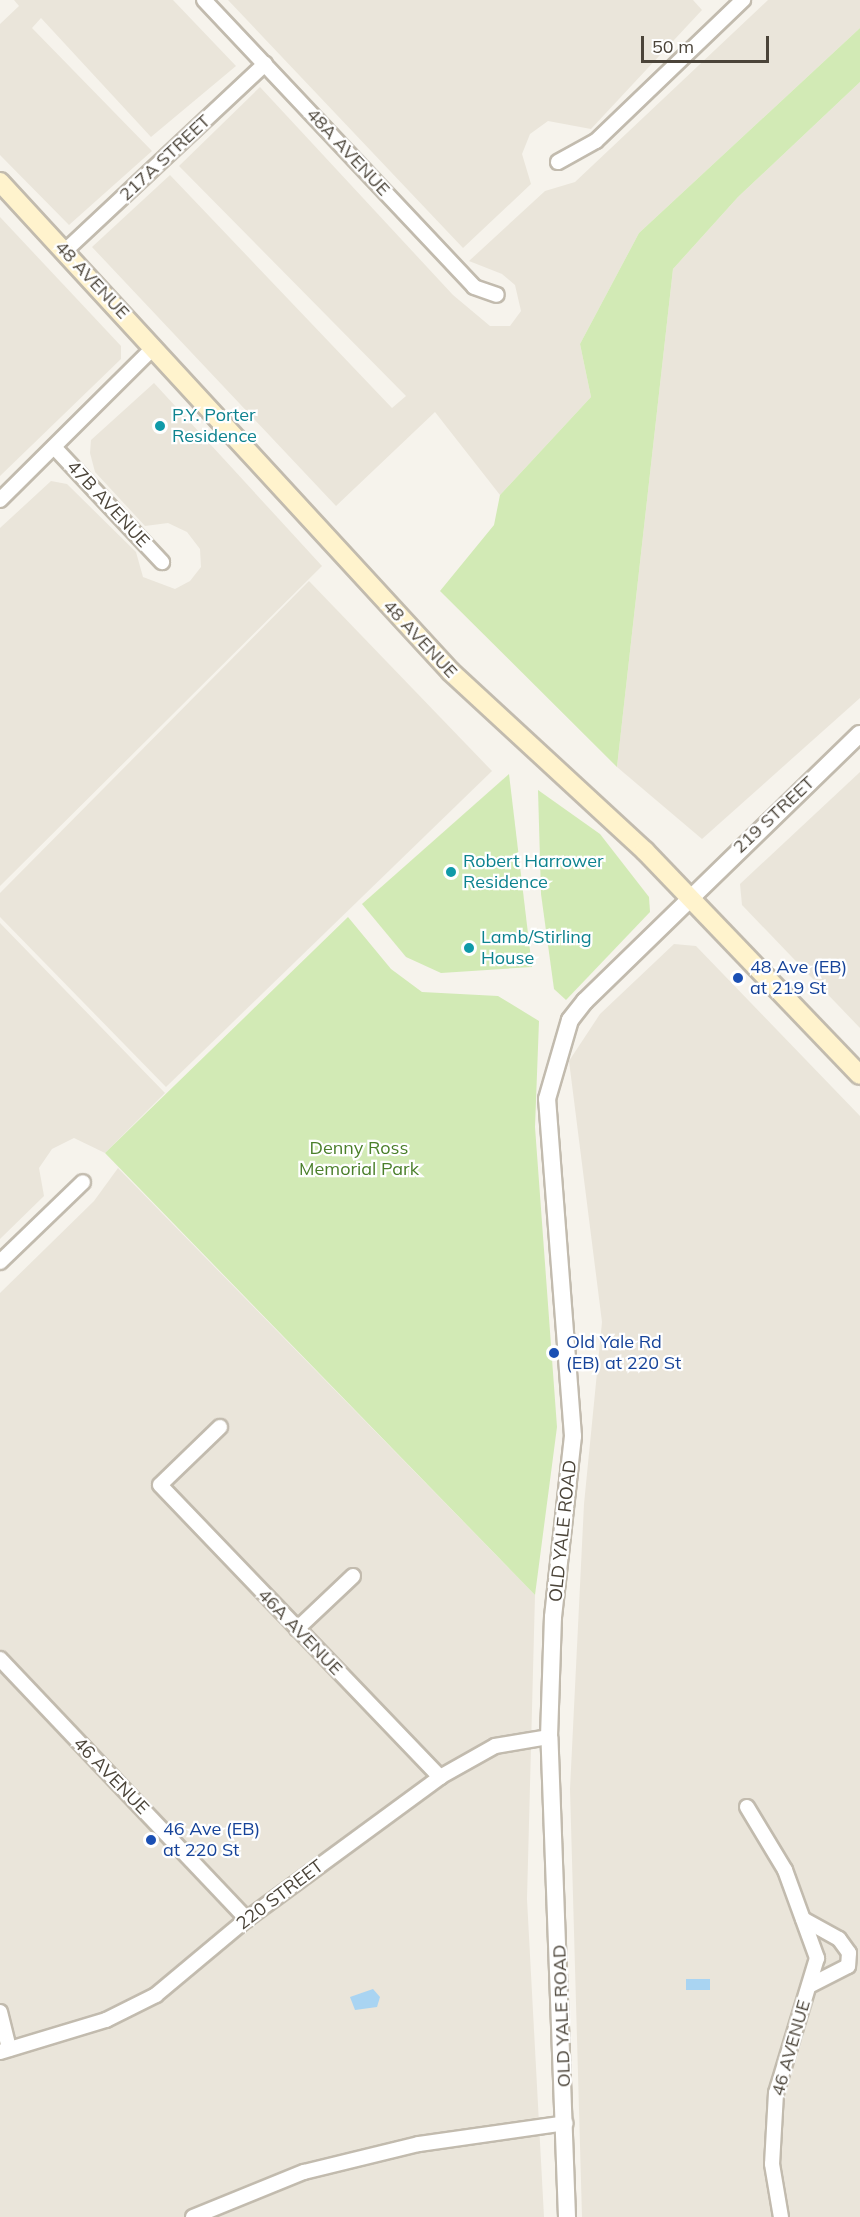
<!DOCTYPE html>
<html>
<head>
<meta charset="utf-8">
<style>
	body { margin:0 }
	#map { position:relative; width:860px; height:2217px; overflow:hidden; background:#f6f3ec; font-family:Mulish,sans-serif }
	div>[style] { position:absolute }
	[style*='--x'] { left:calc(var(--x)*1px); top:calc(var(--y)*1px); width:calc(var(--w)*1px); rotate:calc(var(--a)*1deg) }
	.residential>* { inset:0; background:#eae5da }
	.green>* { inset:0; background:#d2eab5 }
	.water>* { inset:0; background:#a9d4f2; transform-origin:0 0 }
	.roads { filter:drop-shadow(2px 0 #c2bbae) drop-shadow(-2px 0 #c2bbae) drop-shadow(0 2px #c2bbae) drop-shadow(0 -2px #c2bbae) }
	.minor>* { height:14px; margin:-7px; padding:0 7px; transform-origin:7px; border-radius:7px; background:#fff }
	.tertiary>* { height:16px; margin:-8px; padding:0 8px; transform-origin:8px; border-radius:8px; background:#fff }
	.secondary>* { height:18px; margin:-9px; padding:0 9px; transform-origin:9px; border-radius:9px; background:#fff3cd }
	.dots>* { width:16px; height:16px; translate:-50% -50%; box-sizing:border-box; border:3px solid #fff; border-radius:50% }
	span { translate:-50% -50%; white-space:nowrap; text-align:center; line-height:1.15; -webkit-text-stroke:4.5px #fff; paint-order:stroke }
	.street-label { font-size:18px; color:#4b4439 }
	.culture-label { font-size:18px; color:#0d838f }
	.left { translate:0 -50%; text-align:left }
	.transit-label { font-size:18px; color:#164399 }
	.park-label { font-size:18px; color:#4a7f2a }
	.scale { position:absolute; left:641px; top:36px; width:128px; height:27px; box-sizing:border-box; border:3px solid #4b4439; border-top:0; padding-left:8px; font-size:18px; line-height:21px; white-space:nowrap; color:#4b4439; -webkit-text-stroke:4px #fff; paint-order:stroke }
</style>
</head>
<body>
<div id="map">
	<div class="residential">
		<i style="clip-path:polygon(14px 0,173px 0,236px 66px,151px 137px,41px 18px,32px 28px,152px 151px,69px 225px,0 155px,0 24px,19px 6px)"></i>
		<i style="clip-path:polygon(228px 0,693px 0,702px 10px,591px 129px,548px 121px,530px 134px,522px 154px,531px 184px,463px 248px)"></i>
		<i style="clip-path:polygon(768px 0,860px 0,860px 28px,639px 233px,580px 344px,591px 397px,500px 495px,435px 412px,336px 506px,92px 247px,170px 175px,392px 408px,406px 396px,179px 166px,260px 87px,453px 295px,490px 326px,510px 326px,521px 311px,515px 285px,502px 274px,469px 261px,545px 191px,575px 182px)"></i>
		<i style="clip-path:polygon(860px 82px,860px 698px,702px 839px,617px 767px,673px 269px,738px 197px)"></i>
		<i style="clip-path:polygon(0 217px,121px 346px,121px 359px,0 476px)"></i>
		<i style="clip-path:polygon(154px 383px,322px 566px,0 886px,0 528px,51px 481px,67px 484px,136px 552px,143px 577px,175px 589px,190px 581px,201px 567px,200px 549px,187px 532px,168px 523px,145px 526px,95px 472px,90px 453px,91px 440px)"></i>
		<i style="clip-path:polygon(309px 581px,492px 771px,166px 1087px,0 917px,0 893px)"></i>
		<i style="clip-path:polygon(860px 772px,860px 1028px,742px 905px,740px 884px)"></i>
		<i style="clip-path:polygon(0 923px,165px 1093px,105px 1153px,74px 1138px,52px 1149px,39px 1168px,44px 1196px,0 1239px)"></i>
		<i style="clip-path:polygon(674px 944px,696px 946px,860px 1116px,860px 2217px,582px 2217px,570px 1789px,584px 1504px,602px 1322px,569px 1061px,600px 1014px)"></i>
		<i style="clip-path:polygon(118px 1168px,535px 1595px,527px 1899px,544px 2217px,0 2217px,0 1293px,94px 1201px)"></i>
	</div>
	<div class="green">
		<i style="clip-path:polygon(860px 28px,860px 82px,738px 197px,673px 269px,617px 767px,440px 591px,494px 525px,500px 495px,591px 397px,580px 344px,639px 233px)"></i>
		<i style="clip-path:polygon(509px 774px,532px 967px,441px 973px,406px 957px,362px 904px)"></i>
		<i style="clip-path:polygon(538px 790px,600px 834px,649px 897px,650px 912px,566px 1000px,554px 989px,541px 894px)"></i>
		<i style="clip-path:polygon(348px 917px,391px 969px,422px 992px,498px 996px,539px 1021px,535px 1127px,557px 1427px,535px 1595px,105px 1153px)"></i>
	</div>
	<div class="water">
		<i style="left:686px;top:1979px;width:24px;height:11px"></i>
		<i style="clip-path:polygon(373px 1989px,380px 1997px,377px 2007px,355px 2010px,350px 1997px)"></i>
	</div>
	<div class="roads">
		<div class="minor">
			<i style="--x:204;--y:0;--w:394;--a:46.7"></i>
			<i style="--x:474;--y:287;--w:24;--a:19"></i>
			<i style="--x:558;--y:162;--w:43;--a:-28.9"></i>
			<i style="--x:596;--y:141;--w:204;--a:-43.8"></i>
			<i style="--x:65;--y:251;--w:274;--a:-43.1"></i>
			<i style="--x:54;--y:447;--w:158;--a:46.8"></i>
			<i style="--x:0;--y:500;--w:217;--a:-44.8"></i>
			<i style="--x:0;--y:1262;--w:115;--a:-43.9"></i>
			<i style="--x:220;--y:1427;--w:83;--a:136"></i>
			<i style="--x:160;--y:1485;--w:405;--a:46.2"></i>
			<i style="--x:297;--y:1629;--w:77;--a:-43.4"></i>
			<i style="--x:0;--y:1659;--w:359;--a:46.5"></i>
			<i style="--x:747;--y:1807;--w:74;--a:58.9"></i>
			<i style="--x:785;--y:1870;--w:94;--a:70"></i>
			<i style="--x:817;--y:1958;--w:141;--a:106.9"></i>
			<i style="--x:776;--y:2093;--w:71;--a:93.2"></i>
			<i style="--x:772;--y:2164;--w:54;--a:80.4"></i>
			<i style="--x:803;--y:1919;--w:41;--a:29.1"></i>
			<i style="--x:839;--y:1939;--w:17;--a:54"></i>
			<i style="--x:849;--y:1953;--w:13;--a:94"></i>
			<i style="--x:848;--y:1966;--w:44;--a:152.9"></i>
			<i style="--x:0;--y:2012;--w:38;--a:76"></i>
			<i style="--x:0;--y:2052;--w:111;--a:-16.8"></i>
			<i style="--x:106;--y:2020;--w:56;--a:-26.6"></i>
			<i style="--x:156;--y:1995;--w:119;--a:-39.9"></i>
			<i style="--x:247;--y:1919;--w:240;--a:-36.3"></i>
			<i style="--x:440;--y:1777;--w:63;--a:-29.4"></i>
			<i style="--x:495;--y:1746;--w:55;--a:-9.5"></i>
			<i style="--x:193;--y:2217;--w:120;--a:-22.1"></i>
			<i style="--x:304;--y:2172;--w:118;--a:-13.7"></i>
			<i style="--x:419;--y:2144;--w:148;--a:-8.1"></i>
		</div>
		<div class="tertiary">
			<i style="--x:567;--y:2217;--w:480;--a:-92.1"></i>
			<i style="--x:549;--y:1737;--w:120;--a:-88.1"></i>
			<i style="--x:553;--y:1617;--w:182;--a:-83.7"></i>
			<i style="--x:573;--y:1436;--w:338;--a:-94.4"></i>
			<i style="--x:547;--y:1099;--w:82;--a:-73.8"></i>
			<i style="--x:570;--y:1020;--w:24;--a:-52"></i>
			<i style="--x:585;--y:1001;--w:383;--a:-44.2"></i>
		</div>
		<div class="secondary">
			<i style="--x:0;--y:182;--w:666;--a:47.37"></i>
			<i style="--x:451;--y:672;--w:264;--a:42.7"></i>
			<i style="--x:645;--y:851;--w:310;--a:46.2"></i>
		</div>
	</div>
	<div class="dots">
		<i style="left:160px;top:426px;background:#0f9aa8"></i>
		<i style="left:451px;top:872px;background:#0f9aa8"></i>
		<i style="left:469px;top:948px;background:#0f9aa8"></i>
		<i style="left:738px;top:978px;background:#1a4fb4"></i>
		<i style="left:554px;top:1353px;background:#1a4fb4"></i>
		<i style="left:151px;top:1840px;background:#1a4fb4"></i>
	</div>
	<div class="street-label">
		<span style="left:348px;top:152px;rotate:47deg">48A AVENUE</span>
		<span style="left:165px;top:158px;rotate:-43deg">217A STREET</span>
		<span style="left:92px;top:280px;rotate:47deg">48 AVENUE</span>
		<span style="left:108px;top:504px;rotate:47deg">47B AVENUE</span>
		<span style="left:420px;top:639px;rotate:47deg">48 AVENUE</span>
		<span style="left:774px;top:815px;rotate:-43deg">219 STREET</span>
		<span style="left:563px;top:1531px;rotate:-84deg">OLD YALE ROAD</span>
		<span style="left:300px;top:1632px;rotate:46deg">46A AVENUE</span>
		<span style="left:111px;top:1776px;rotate:46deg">46 AVENUE</span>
		<span style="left:280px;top:1895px;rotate:-37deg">220 STREET</span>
		<span style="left:562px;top:2016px;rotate:-92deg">OLD YALE ROAD</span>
		<span style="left:791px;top:2048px;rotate:-74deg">46 AVENUE</span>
	</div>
	<div class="culture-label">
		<span class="left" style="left:172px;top:426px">P.Y. Porter<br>Residence</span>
		<span class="left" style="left:463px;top:872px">Robert Harrower<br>Residence</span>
		<span class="left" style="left:481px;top:948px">Lamb/Stirling<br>House</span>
	</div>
	<div class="transit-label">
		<span class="left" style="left:750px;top:978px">48 Ave (EB)<br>at 219 St</span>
		<span class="left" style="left:566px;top:1353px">Old Yale Rd<br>(EB) at 220 St</span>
		<span class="left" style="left:163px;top:1840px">46 Ave (EB)<br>at 220 St</span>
	</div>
	<div class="park-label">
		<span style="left:359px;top:1159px">Denny Ross<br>Memorial Park</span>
	</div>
	<div class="scale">50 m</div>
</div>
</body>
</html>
